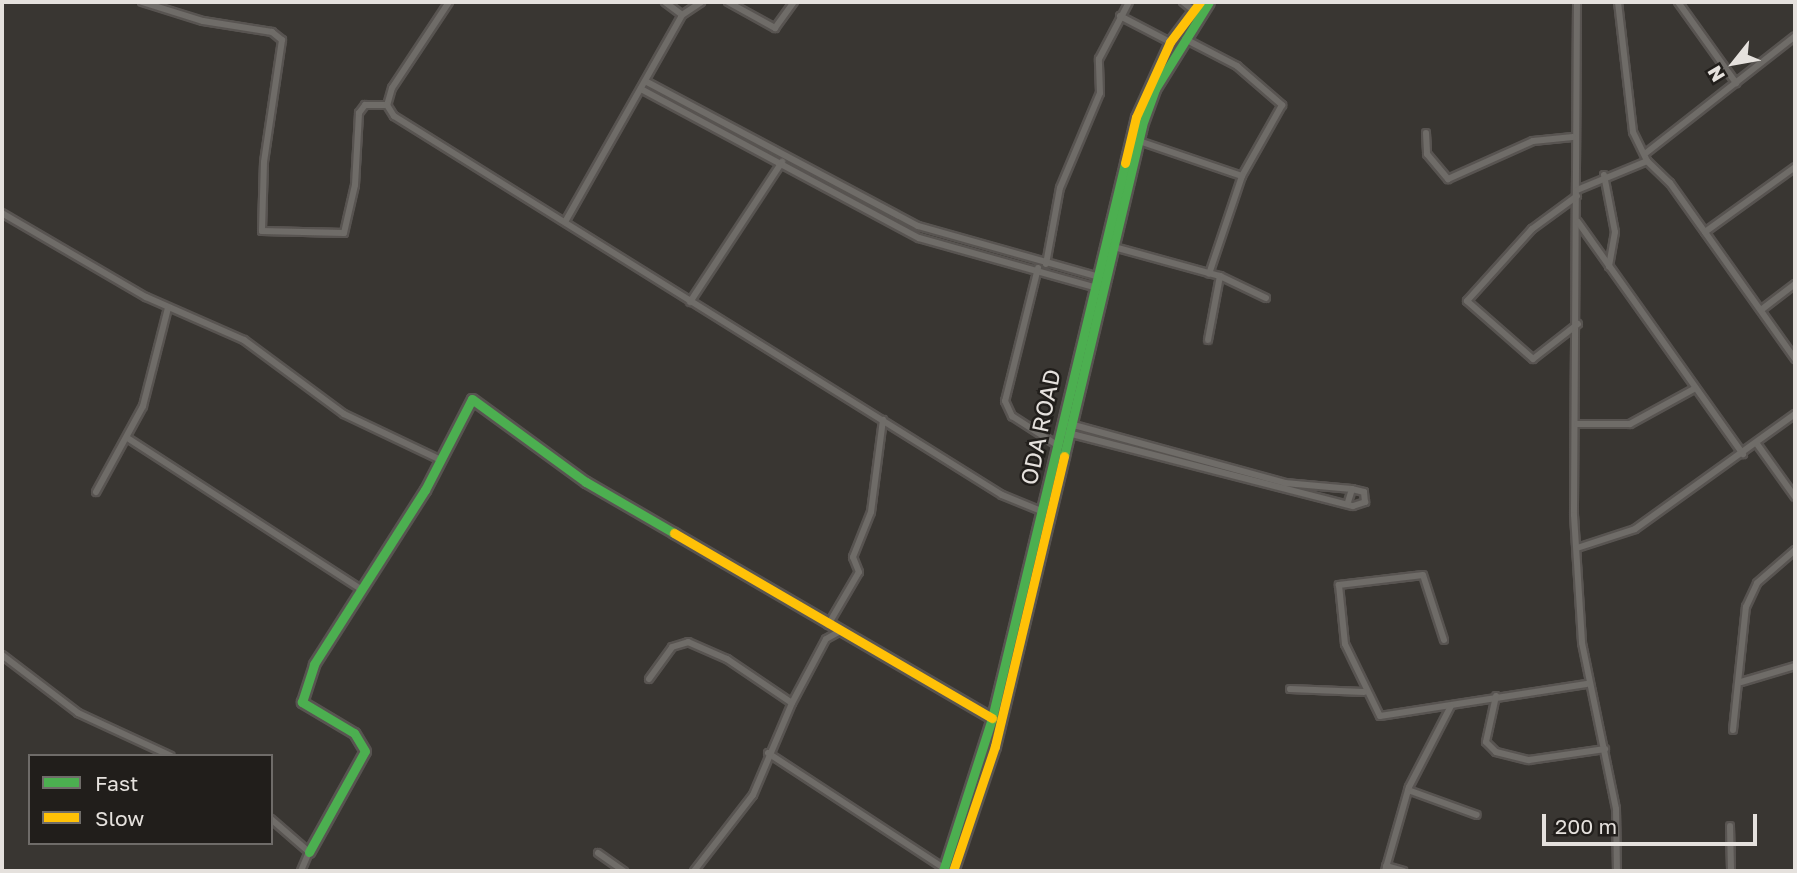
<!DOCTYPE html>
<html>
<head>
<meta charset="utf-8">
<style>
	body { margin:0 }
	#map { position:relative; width:1797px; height:873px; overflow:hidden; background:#393632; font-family:"Golos Text",sans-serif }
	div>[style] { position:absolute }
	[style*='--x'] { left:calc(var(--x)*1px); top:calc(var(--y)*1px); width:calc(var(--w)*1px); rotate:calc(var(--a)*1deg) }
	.roads { filter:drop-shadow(2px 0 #585451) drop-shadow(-2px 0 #585451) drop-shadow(0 2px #585451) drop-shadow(0 -2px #585451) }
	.street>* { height:6px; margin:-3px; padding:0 3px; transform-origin:3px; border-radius:3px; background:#6f6c68 }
	.fast>* { height:9px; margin:-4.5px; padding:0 4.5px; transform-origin:4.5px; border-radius:4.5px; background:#4caf50 }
	.slow>* { height:9px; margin:-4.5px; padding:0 4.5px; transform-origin:4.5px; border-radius:4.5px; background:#ffc107 }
	span { translate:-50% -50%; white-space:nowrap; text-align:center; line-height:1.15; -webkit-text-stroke:5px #211e1b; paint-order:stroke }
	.street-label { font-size:23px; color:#e5e1dd }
	.frame { position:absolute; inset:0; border:4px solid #e5e1dd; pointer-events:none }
	.legend { position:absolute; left:28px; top:754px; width:245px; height:91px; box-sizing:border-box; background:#211e1b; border:2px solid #6f6c69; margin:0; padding:9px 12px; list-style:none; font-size:21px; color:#e5e1dd }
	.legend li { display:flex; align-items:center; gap:14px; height:35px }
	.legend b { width:35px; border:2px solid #6f6c69 }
	.north { position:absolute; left:1699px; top:28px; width:70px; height:70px; -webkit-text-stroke:5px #211e1b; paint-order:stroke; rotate:239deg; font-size:19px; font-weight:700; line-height:28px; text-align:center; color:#e5e1dd }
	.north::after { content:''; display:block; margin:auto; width:24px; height:32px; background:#e5e1dd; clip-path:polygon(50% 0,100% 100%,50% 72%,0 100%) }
	.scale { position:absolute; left:1542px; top:814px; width:215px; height:32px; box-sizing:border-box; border:4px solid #e5e1dd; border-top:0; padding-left:9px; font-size:21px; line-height:24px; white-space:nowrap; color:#e5e1dd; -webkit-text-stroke:5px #211e1b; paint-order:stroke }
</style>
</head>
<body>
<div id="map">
	<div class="roads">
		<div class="street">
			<i style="--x:142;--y:2;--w:64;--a:17.3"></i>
			<i style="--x:203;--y:21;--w:70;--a:9.1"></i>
			<i style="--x:272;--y:32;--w:13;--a:39"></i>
			<i style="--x:282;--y:40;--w:123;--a:98.4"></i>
			<i style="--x:264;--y:162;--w:69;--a:91.7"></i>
			<i style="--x:262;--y:231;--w:82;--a:1.4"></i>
			<i style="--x:344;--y:233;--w:49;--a:-77.1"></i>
			<i style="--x:355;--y:185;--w:72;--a:-86.8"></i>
			<i style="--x:359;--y:113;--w:10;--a:-53"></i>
			<i style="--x:365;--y:105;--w:22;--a:0"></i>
			<i style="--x:449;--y:2;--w:103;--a:123.5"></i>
			<i style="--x:392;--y:88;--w:18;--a:106"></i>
			<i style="--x:387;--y:105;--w:13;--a:58"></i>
			<i style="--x:394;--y:116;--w:716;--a:31.94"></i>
			<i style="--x:1002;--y:495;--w:42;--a:22.3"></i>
			<i style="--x:665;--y:2;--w:21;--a:37"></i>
			<i style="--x:728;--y:2;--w:54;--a:29"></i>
			<i style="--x:775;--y:28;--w:32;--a:-54"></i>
			<i style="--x:1183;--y:2;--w:13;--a:39"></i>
			<i style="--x:1577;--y:2;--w:513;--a:90.34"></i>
			<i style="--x:1574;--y:515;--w:128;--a:86.4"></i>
			<i style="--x:1582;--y:643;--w:169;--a:78.4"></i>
			<i style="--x:1616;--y:809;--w:62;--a:89.1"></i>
			<i style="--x:1618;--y:2;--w:131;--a:83.4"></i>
			<i style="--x:1633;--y:132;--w:32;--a:64"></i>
			<i style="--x:1647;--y:161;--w:32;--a:44"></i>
			<i style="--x:1670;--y:183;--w:216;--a:54.6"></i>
			<i style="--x:1678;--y:2;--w:100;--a:54.4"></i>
			<i style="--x:1120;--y:16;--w:56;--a:27.5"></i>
			<i style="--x:1185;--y:39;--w:59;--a:27.4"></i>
			<i style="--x:1237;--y:66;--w:60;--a:40.9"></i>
			<i style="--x:1282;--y:105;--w:81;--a:119.4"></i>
			<i style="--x:1242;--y:176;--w:103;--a:108.6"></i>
			<i style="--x:647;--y:82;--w:307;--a:28"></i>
			<i style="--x:918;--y:226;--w:185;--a:15.7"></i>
			<i style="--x:641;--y:89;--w:315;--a:28.2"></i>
			<i style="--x:919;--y:238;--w:181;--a:15.7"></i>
			<i style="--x:1426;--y:133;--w:21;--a:87"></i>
			<i style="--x:1427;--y:154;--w:33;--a:50"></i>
			<i style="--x:1448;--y:179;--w:93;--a:-24.1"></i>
			<i style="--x:1533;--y:141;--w:40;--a:-5.7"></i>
			<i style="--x:1139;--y:141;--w:109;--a:18.8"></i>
			<i style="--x:1646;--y:153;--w:189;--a:-38.1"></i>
			<i style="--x:1604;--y:175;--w:58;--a:79.1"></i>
			<i style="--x:1615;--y:232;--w:35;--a:100"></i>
			<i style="--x:1577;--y:190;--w:76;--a:-22.5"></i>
			<i style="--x:1577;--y:196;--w:56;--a:143.7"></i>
			<i style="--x:1532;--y:229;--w:97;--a:132.1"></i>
			<i style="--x:1467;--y:301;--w:88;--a:41.3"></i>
			<i style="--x:1533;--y:359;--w:57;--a:-37.9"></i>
			<i style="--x:2;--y:213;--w:167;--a:30.3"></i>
			<i style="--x:146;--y:297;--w:107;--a:23.7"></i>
			<i style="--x:244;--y:340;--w:124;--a:36.5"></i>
			<i style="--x:344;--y:414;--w:107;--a:25.4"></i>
			<i style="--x:565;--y:222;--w:238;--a:-60.5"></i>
			<i style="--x:682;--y:15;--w:23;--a:-34"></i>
			<i style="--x:1578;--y:222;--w:285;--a:54.6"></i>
			<i style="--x:1705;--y:232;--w:111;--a:-35.8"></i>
			<i style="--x:1114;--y:247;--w:110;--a:15.3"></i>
			<i style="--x:1220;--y:276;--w:51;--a:25.6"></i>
			<i style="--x:1046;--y:264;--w:77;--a:-79.6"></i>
			<i style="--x:1060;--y:188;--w:103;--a:-67.2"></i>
			<i style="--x:1100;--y:93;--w:34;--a:-92"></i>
			<i style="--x:1099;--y:59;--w:64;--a:-62.2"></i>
			<i style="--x:1038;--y:268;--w:137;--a:103.9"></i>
			<i style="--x:1005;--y:401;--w:17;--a:65"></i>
			<i style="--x:1012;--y:416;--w:54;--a:32.8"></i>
			<i style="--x:690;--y:302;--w:168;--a:-56.7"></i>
			<i style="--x:1761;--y:310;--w:43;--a:-37.4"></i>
			<i style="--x:1208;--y:340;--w:65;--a:-79.4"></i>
			<i style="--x:1070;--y:424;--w:223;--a:15.3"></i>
			<i style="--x:1285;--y:483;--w:67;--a:5.1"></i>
			<i style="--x:1577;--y:424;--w:53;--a:0"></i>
			<i style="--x:1630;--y:424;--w:73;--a:-28.7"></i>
			<i style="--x:1068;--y:433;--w:294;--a:14.4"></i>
			<i style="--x:1353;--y:506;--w:13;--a:-18"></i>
			<i style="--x:1365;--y:502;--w:10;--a:-96"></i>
			<i style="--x:1364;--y:492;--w:12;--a:-166"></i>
			<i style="--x:1352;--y:489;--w:14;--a:107"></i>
			<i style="--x:129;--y:439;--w:276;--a:32.9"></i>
			<i style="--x:1757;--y:444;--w:65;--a:54.4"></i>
			<i style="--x:96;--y:492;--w:98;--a:-61.3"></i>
			<i style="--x:143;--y:406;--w:101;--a:-75.7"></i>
			<i style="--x:1577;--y:548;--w:61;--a:-18.1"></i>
			<i style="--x:1635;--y:529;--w:197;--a:-35.7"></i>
			<i style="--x:828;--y:625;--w:61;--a:-59.7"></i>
			<i style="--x:859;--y:572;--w:16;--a:-112"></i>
			<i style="--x:853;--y:557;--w:48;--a:-68.2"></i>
			<i style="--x:871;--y:512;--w:93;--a:-82.6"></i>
			<i style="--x:1444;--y:640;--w:68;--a:-107.9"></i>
			<i style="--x:1423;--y:575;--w:85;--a:173.2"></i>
			<i style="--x:1339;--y:585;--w:59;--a:84.2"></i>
			<i style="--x:1345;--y:644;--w:80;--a:64.1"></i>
			<i style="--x:1380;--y:716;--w:209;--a:-8.8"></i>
			<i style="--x:2;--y:655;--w:96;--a:37.3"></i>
			<i style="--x:78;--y:713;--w:102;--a:24.8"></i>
			<i style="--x:649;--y:679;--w:39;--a:-54"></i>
			<i style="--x:672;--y:647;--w:17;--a:-17"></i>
			<i style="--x:688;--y:642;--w:43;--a:23.6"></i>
			<i style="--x:727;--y:659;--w:78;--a:34.1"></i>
			<i style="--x:1741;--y:682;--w:56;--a:-16.5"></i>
			<i style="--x:1290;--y:689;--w:74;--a:2.3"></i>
			<i style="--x:1496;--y:696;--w:47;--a:102.3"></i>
			<i style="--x:1486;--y:742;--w:14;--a:45"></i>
			<i style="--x:1496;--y:752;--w:34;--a:14"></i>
			<i style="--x:1529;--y:760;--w:77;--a:-8.2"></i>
			<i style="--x:1733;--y:730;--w:124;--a:-84"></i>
			<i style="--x:1746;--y:607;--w:26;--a:-65"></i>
			<i style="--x:1757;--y:583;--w:50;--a:-41"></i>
			<i style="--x:768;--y:753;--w:210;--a:33.2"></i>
			<i style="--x:1408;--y:790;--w:73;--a:19.9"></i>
			<i style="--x:271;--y:819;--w:50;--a:41"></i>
			<i style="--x:309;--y:852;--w:21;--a:113"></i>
			<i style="--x:1730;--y:826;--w:45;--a:88.7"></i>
			<i style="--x:598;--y:853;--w:32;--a:35"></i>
			<i style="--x:1386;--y:866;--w:18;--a:16"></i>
			<i style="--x:694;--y:871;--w:96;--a:-52.2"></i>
			<i style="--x:753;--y:795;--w:100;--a:-67"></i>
			<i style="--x:792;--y:703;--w:72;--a:-62"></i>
			<i style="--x:826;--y:639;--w:13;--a:-29"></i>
			<i style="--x:1385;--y:871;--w:87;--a:-74.1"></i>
			<i style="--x:1409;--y:787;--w:91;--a:-62.6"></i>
		</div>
		<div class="fast">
			<i style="--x:1064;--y:456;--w:340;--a:-76.7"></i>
			<i style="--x:1142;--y:125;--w:38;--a:-70"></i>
			<i style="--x:1155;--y:89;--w:102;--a:-58.2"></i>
			<i style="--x:309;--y:852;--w:115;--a:-61"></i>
			<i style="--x:365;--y:751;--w:21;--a:-121"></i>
			<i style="--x:354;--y:733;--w:61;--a:-149.2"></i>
			<i style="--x:302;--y:702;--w:40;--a:-72"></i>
			<i style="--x:314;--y:664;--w:206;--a:-57.5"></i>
			<i style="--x:425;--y:490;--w:102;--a:-62.7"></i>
			<i style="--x:472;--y:399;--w:141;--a:36.1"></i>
			<i style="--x:586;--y:482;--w:102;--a:30.1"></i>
			<i style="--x:943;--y:871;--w:161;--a:-72.2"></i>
			<i style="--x:992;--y:718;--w:571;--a:-76.52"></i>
		</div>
		<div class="slow">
			<i style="--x:1125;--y:163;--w:47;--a:-76.6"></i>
			<i style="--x:1136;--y:117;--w:82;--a:-65.6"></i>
			<i style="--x:1170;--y:42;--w:50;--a:-53.1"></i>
			<i style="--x:674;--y:533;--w:368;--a:30.2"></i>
			<i style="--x:953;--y:871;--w:132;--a:-71.4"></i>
			<i style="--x:995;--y:746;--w:298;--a:-76.6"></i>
		</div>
	</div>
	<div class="street-label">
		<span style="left:1040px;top:427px;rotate:-78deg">ODA ROAD</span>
	</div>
	<div class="frame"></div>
	<ul class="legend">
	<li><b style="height:9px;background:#4caf50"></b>Fast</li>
	<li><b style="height:9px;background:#ffc107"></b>Slow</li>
	</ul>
	<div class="north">N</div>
	<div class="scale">200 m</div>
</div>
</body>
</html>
